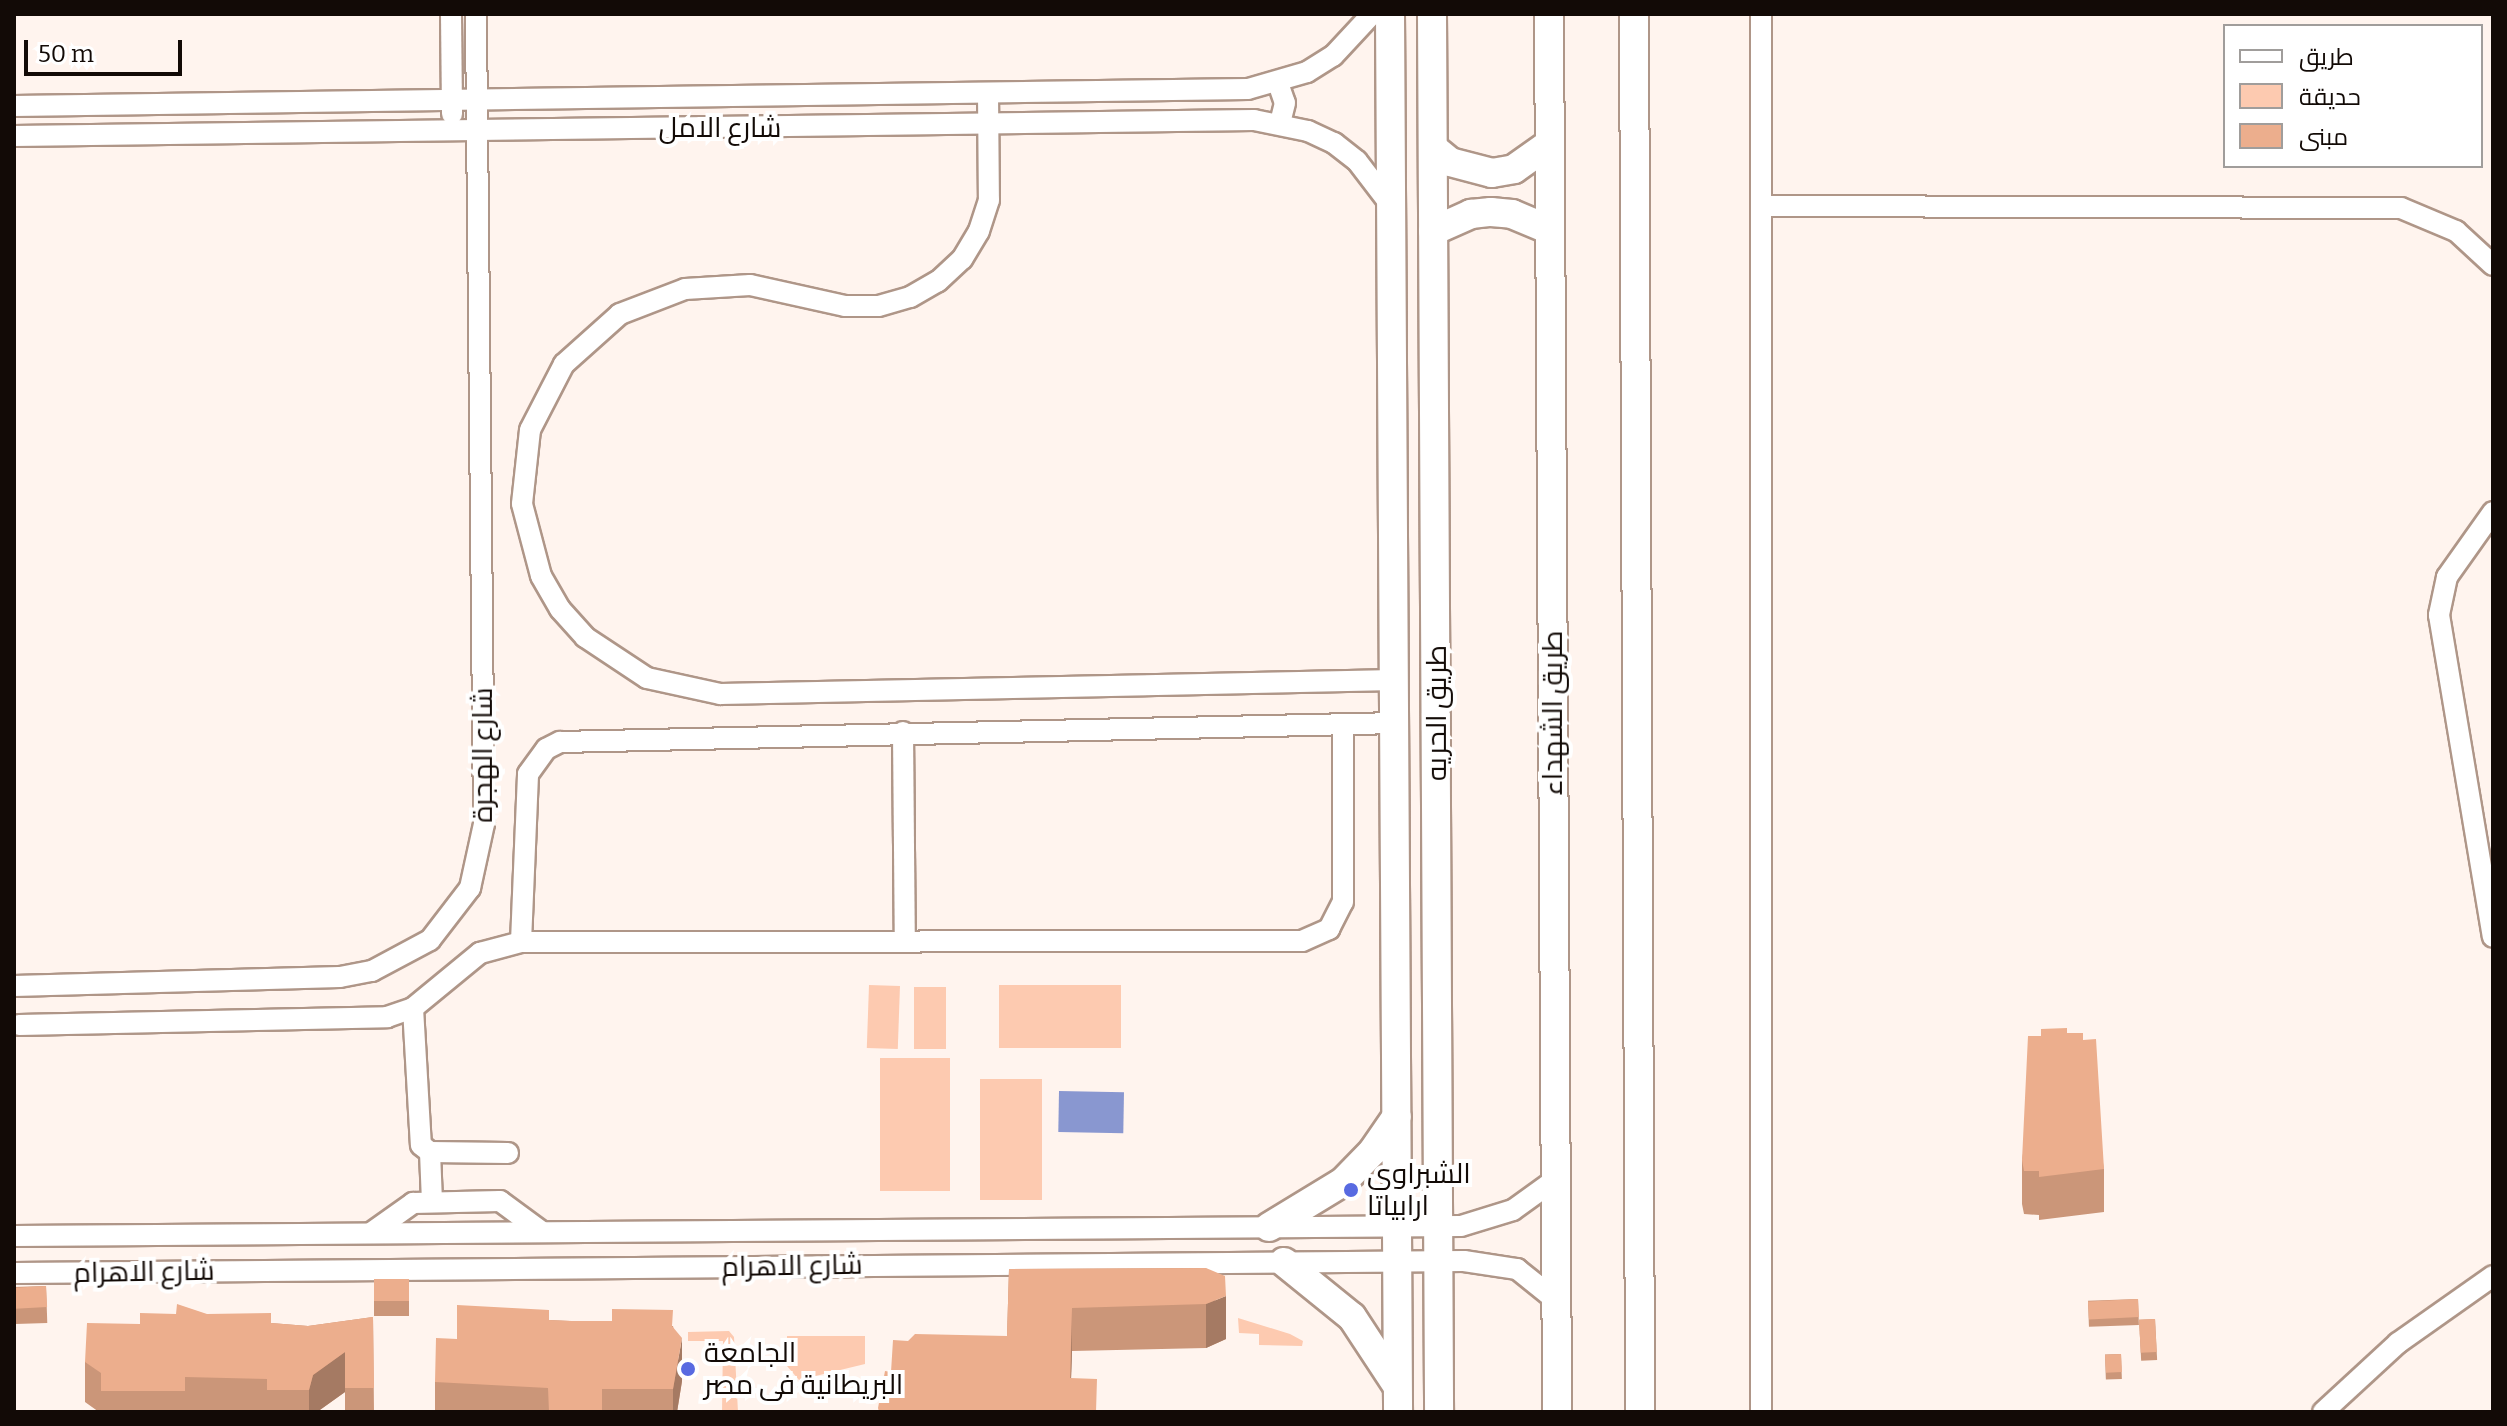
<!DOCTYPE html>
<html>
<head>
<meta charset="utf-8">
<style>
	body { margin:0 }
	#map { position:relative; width:2507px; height:1426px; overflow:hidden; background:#fff4ee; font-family:Bitter,Cairo,serif }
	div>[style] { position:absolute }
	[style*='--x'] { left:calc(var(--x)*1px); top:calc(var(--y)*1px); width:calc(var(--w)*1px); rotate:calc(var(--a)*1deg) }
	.green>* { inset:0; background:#fdcab0; transform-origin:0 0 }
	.water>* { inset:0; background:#8997d0; transform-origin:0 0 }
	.roads { filter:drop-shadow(2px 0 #af9688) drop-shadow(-2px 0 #af9688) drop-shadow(0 2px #af9688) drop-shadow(0 -2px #af9688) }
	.street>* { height:20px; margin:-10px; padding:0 10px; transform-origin:10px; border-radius:10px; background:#fff }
	.secondary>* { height:28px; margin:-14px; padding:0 14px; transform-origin:14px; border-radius:14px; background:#fff }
	.wall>* { inset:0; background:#cb9679; transform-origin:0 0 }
	.shaded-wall>* { inset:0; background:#a57a63 }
	.building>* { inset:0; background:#ecae8d; transform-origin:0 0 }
	.dots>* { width:22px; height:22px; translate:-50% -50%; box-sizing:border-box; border:4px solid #fff; border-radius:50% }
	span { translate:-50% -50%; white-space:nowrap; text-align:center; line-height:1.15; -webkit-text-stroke:8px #fff; paint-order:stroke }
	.street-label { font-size:28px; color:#120a06 }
	.poi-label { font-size:28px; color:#120a06 }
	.left { translate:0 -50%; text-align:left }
	.frame { position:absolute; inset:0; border:16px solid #120a06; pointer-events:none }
	.legend { position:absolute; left:2223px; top:24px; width:260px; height:144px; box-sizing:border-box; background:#fff; border:2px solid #a09d9b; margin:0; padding:10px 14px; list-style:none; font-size:24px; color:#120a06 }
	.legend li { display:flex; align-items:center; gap:16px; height:40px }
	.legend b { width:40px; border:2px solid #a09d9b }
	.scale { position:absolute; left:24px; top:40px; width:158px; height:36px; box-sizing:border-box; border:4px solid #120a06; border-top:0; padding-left:10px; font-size:24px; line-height:28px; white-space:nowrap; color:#120a06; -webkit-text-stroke:6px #fff; paint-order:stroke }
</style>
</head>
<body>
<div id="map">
	<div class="green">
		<i style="left:869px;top:985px;width:31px;height:63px;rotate:2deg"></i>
		<i style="left:999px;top:985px;width:122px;height:63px"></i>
		<i style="left:914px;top:987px;width:32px;height:62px"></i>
		<i style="left:880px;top:1058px;width:70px;height:133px"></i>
		<i style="left:1042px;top:1079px;width:121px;height:62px;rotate:90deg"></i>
		<i style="clip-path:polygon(1238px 1318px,1290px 1334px,1303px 1341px,1302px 1346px,1259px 1345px,1259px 1334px,1239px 1333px)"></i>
		<i style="clip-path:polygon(729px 1331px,734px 1337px,738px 1412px,722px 1412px,723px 1341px,688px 1341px,688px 1332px)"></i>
		<i style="clip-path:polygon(787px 1336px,865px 1336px,865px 1364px,799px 1380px,787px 1366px)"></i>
	</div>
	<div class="water">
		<i style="left:1059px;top:1091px;width:65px;height:41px;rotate:1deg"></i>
	</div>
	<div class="roads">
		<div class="street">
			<i style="--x:451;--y:14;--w:100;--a:89.4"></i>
			<i style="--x:1761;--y:14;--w:1398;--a:90"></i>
			<i style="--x:1278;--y:83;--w:21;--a:71"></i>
			<i style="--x:1285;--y:103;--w:21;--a:104"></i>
			<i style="--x:988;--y:93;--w:107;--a:89.5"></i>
			<i style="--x:989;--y:200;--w:33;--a:108"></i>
			<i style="--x:979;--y:231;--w:33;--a:121"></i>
			<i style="--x:962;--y:259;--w:33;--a:137"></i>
			<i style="--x:938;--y:281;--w:32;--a:150"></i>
			<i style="--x:910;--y:297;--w:33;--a:164"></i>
			<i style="--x:878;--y:306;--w:33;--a:180"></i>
			<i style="--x:845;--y:306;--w:97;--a:-167.5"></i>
			<i style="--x:750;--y:285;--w:65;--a:176.5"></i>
			<i style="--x:685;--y:289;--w:70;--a:159"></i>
			<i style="--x:620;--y:314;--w:75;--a:138.2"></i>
			<i style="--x:564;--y:364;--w:74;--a:117.3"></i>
			<i style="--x:530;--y:430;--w:74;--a:96.2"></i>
			<i style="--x:522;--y:504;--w:74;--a:75.2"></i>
			<i style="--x:541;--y:576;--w:38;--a:60"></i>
			<i style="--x:560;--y:609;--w:38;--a:48"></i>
			<i style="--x:585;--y:637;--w:74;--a:33.5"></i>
			<i style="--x:647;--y:678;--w:75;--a:12.4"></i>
			<i style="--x:720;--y:694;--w:675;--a:-1.19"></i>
			<i style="--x:14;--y:106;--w:1234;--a:-0.79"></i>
			<i style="--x:1248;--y:89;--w:61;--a:-16.1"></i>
			<i style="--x:1307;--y:72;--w:31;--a:-32"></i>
			<i style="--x:1333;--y:56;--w:57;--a:-47.1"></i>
			<i style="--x:14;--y:136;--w:1240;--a:-0.74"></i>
			<i style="--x:1254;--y:120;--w:55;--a:11.5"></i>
			<i style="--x:1308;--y:131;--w:29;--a:25"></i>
			<i style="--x:1334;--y:143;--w:29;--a:38"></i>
			<i style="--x:1357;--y:161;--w:54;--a:52.5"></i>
			<i style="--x:1761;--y:206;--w:640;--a:0.18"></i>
			<i style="--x:2401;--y:208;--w:60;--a:22.7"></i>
			<i style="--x:2456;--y:231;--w:50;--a:42.6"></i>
			<i style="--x:2493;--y:512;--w:80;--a:125.3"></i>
			<i style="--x:2447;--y:577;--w:39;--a:102"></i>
			<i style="--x:2439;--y:615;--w:326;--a:80.5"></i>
			<i style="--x:903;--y:732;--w:210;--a:89.5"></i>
			<i style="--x:521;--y:942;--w:168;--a:-87.6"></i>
			<i style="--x:528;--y:774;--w:31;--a:-54"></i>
			<i style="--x:546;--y:749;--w:16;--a:-27"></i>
			<i style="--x:560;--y:742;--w:835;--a:-1.3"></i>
			<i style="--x:14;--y:986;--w:326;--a:-1.6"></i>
			<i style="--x:340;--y:977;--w:33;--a:-11"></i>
			<i style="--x:372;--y:971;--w:66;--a:-28.1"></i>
			<i style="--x:430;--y:940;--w:66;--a:-52.4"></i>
			<i style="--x:470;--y:888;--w:66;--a:-77.7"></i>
			<i style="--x:484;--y:824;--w:810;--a:-90.57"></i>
			<i style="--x:413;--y:1008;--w:137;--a:86.7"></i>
			<i style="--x:421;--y:1145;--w:11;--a:38"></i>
			<i style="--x:430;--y:1152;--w:78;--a:0.7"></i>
			<i style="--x:19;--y:1025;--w:368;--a:-1.2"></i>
			<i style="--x:387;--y:1017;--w:28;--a:-19"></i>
			<i style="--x:413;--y:1008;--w:87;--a:-39.4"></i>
			<i style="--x:480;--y:953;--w:42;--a:-15"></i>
			<i style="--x:521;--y:942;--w:781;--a:-0.07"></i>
			<i style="--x:1302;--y:941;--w:30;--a:-24"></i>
			<i style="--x:1329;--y:929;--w:30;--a:-63"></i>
			<i style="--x:1343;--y:902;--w:178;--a:-90"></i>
			<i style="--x:430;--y:1152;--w:50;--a:87.7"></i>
			<i style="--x:371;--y:1233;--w:52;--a:-35.5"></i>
			<i style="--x:413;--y:1203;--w:87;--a:-1.3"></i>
			<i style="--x:500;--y:1201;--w:52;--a:36.4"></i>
			<i style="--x:14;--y:1236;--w:1447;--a:-0.4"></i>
			<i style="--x:1461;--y:1226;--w:54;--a:-17.1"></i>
			<i style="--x:1513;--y:1210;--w:53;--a:-35.8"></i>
			<i style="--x:14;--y:1273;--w:1450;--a:-0.47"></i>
			<i style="--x:1464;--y:1261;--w:54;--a:8.6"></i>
			<i style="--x:1517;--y:1269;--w:51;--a:38.7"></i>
			<i style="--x:2323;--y:1412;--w:102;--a:-42.6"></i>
			<i style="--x:2398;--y:1343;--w:116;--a:-35.2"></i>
		</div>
		<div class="secondary">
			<i style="--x:1390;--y:14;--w:1398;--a:89.67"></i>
			<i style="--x:1432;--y:14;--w:1398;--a:89.71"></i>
			<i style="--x:1549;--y:14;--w:1398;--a:89.67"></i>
			<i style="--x:1634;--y:14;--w:1398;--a:89.75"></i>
			<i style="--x:1433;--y:148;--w:22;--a:39"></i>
			<i style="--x:1450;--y:162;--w:43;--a:14.7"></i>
			<i style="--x:1492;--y:173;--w:22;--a:-10"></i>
			<i style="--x:1514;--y:169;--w:43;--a:-35.5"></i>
			<i style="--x:1433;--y:231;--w:42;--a:-24.1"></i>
			<i style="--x:1471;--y:214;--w:20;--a:-6"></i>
			<i style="--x:1491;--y:212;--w:21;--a:5"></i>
			<i style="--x:1512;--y:214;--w:41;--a:22.8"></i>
			<i style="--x:1269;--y:1227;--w:87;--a:-31.3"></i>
			<i style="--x:1343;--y:1182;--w:43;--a:-45.9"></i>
			<i style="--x:1373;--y:1151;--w:42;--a:-55.6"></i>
			<i style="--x:1284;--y:1262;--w:87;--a:39"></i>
			<i style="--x:1352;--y:1317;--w:80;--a:56.7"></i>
		</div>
	</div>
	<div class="wall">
		<i style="clip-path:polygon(2067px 1033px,2083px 1040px,2104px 1169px,2104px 1212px,2039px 1220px,2039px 1215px,2024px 1214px,2022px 1204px,2022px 1160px,2041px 1036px)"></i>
		<i style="clip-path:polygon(1206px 1268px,1226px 1339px,1206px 1348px,1072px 1351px,1071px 1378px,1097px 1412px,891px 1372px,908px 1341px,1007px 1336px,1009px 1269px)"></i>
		<i style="left:374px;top:1279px;width:35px;height:37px"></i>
		<i style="left:46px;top:1286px;width:37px;height:32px;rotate:88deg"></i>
		<i style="left:2138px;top:1299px;width:26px;height:50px;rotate:88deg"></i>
		<i style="clip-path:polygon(207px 1314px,271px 1323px,308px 1326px,373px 1317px,374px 1412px,345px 1412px,345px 1392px,317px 1412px,99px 1412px,85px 1402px,85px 1362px,140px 1324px)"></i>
		<i style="left:2155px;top:1319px;width:41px;height:16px;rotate:87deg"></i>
		<i style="clip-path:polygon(549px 1320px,673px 1326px,682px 1381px,677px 1412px,435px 1412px,435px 1382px,457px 1339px)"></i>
		<i style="left:2121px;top:1354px;width:25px;height:16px;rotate:88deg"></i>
	</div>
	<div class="shaded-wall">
		<i style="clip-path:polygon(1226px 1296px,1226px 1339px,1206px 1348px,1206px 1304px)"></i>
		<i style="clip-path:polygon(1072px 1308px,1072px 1351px,1070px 1412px)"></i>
		<i style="clip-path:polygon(682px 1338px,682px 1381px,677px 1412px,673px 1412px,673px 1389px)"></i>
		<i style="clip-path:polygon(345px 1352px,345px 1392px,317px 1412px,309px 1412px,309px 1390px,313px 1375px)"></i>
	</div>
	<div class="building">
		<i style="clip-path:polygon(2067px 1028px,2067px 1033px,2083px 1033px,2083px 1040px,2096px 1039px,2104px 1169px,2039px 1177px,2039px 1171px,2024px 1171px,2022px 1160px,2028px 1036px,2041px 1036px,2041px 1029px)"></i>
		<i style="clip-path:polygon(1206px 1268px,1225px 1276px,1226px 1296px,1206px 1304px,1072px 1308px,1070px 1378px,1097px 1379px,1096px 1412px,879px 1412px,878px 1408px,885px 1371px,891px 1372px,893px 1340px,908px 1341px,915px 1334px,1007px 1336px,1009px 1269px)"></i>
		<i style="left:374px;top:1279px;width:35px;height:22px"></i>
		<i style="left:46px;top:1286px;width:21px;height:32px;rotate:87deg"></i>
		<i style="left:2138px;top:1299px;width:18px;height:50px;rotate:87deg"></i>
		<i style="clip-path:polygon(177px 1304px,207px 1314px,271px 1313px,271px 1323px,308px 1326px,373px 1317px,374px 1388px,345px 1388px,345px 1352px,313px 1375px,309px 1390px,267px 1390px,267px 1379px,185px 1377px,185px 1391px,101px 1391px,101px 1373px,85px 1362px,87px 1323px,140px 1324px,140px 1313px,176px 1314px)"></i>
		<i style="clip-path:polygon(457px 1305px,549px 1310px,549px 1320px,572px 1321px,612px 1321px,612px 1309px,673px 1310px,672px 1326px,682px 1338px,673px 1389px,602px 1389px,602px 1412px,549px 1412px,548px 1388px,435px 1382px,436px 1338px,457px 1339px)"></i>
		<i style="left:2155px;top:1319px;width:33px;height:16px;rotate:87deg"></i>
		<i style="left:2121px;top:1354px;width:18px;height:16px;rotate:87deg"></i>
		<i style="left:416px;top:1410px;width:18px;height:2px"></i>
	</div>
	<div class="dots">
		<i style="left:1351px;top:1190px;background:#586ae1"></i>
		<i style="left:688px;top:1369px;background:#586ae1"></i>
	</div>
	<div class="street-label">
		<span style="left:720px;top:128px">شارع الامل</span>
		<span style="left:1437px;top:713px;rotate:-90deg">طريق الحريه</span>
		<span style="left:1553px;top:713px;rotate:-90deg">طريق الشهداء</span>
		<span style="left:483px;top:755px;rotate:-90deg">شارع الهجرة</span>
		<span style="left:792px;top:1266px;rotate:-1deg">شارع الاهرام</span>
		<span style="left:144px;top:1272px;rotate:-1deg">شارع الاهرام</span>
	</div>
	<div class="poi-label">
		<span class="left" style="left:1367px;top:1190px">الشبراوى<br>ارابياتا</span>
		<span class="left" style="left:704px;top:1369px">الجامعة<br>البريطانية فى مصر</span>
	</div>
	<div class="frame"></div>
	<ul class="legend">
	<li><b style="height:10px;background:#fff"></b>طريق</li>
	<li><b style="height:22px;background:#fdcab0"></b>حديقة</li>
	<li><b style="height:22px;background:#ecae8d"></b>مبنى</li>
	</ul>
	<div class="scale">50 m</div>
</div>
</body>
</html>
